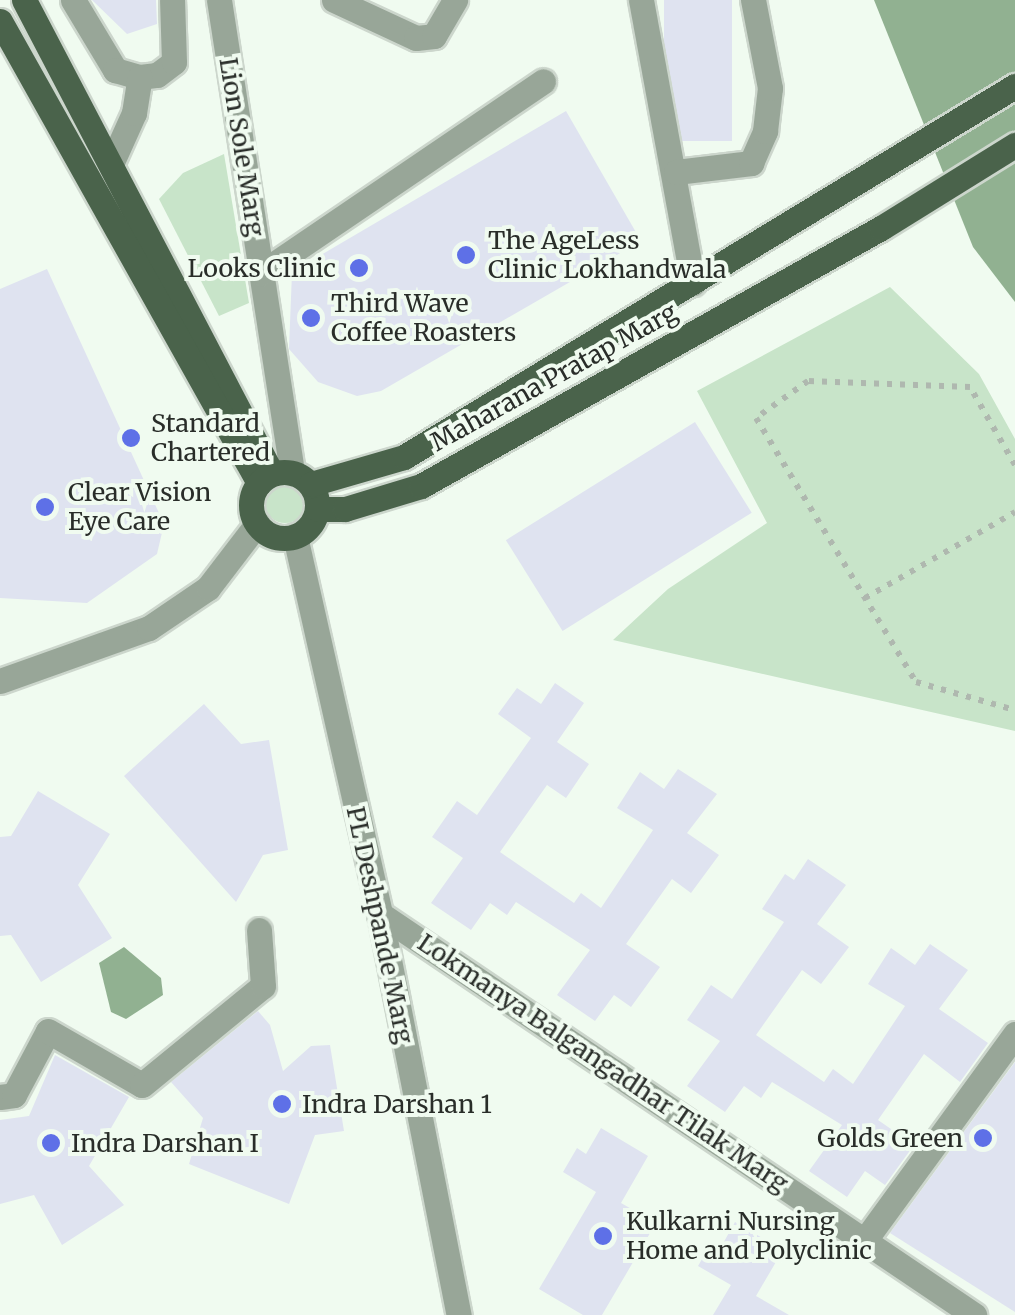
<!DOCTYPE html>
<html>
<head>
<meta charset="utf-8">
<style>
	body { margin:0 }
	#map { position:relative; width:1015px; height:1315px; overflow:hidden; background:#f0fbf0; font-family:Merriweather,serif }
	div>[style] { position:absolute }
	[style*='--x'] { left:calc(var(--x)*1px); top:calc(var(--y)*1px); width:calc(var(--w)*1px); rotate:calc(var(--a)*1deg) }
	.green>* { inset:0; background:#c8e4c9 }
	.round { border-radius:50% }
	.water>* { inset:0; background:#91b191 }
	.building>* { inset:0; background:#dfe3f0; transform-origin:0 0 }
	.path>* { height:6px; margin-top:-3px; transform-origin:0; background:repeating-linear-gradient(90deg,#afb8af 0 5px,transparent 0 13px) }
	.roads { filter:drop-shadow(2px 0 #ccd6cc) drop-shadow(-2px 0 #ccd6cc) drop-shadow(0 2px #ccd6cc) drop-shadow(0 -2px #ccd6cc) }
	.minor>* { height:25px; margin:-12.5px; padding:0 12.5px; transform-origin:12.5px; border-radius:12.5px; background:#98a698 }
	.major>* { height:25px; margin:-12.5px; padding:0 12.5px; transform-origin:12.5px; border-radius:12.5px; background:#4a634b }
	.major>.ring { margin:-12.5px; padding:0; box-sizing:content-box; background:none; border:25px solid #4a634b; border-radius:50% }
	.dots>* { width:28px; height:28px; translate:-50% -50%; box-sizing:border-box; border:5px solid #f0fbf0; border-radius:50% }
	span { translate:-50% -50%; white-space:nowrap; text-align:center; line-height:1.15; -webkit-text-stroke:8px #f0fbf0; paint-order:stroke }
	.street-label { font-size:25px; color:#292d29 }
	.poi-label { font-size:25px; color:#292d29 }
	.left { translate:0 -50%; text-align:left }
	.right { translate:-100% -50%; text-align:right }
</style>
</head>
<body>
<div id="map">
	<div class="green">
		<i style="clip-path:polygon(224px 154px,249px 303px,219px 316px,159px 199px,183px 173px)"></i>
		<i style="clip-path:polygon(890px 287px,979px 374px,1015px 439px,1015px 731px,613px 640px,668px 589px,767px 523px,697px 391px)"></i>
		<i class="round" style="left:265px;top:483px;width:40px;height:40px"></i>
	</div>
	<div class="water">
		<i style="clip-path:polygon(874px 0,1015px 0,1015px 302px,973px 247px)"></i>
		<i style="clip-path:polygon(124px 947px,161px 978px,163px 995px,126px 1019px,111px 1012px,99px 963px)"></i>
	</div>
	<div class="building">
		<i style="clip-path:polygon(92px 0,156px 0,157px 24px,127px 34px)"></i>
		<i style="left:664px;top:0;width:68px;height:141px"></i>
		<i style="clip-path:polygon(566px 111px,641px 241px,381px 391px,357px 396px,318px 382px,289px 349px,292px 272px)"></i>
		<i style="clip-path:polygon(47px 269px,164px 524px,157px 554px,87px 603px,0 598px,0 289px)"></i>
		<i style="left:695px;top:422px;width:107px;height:223px;rotate:58deg"></i>
		<i style="clip-path:polygon(555px 683px,584px 703px,557px 742px,589px 764px,566px 798px,547px 785px,500px 852px,574px 903px,581px 893px,601px 908px,653px 830px,617px 808px,640px 772px,664px 789px,678px 769px,717px 794px,687px 833px,719px 855px,691px 893px,672px 879px,626px 944px,660px 967px,631px 1007px,614px 995px,595px 1021px,557px 995px,590px 950px,516px 902px,507px 915px,490px 903px,471px 930px,431px 903px,463px 858px,432px 837px,457px 801px,477px 815px,531px 738px,498px 714px,517px 688px,541px 704px)"></i>
		<i style="clip-path:polygon(204px 704px,241px 744px,269px 740px,288px 850px,263px 855px,236px 902px,124px 776px)"></i>
		<i style="clip-path:polygon(38px 791px,110px 834px,78px 885px,112px 938px,41px 982px,11px 935px,0 936px,0 837px,11px 836px)"></i>
		<i style="clip-path:polygon(808px 859px,846px 885px,817px 924px,849px 947px,821px 984px,802px 970px,756px 1035px,824px 1082px,833px 1069px,853px 1084px,905px 1006px,868px 984px,891px 948px,915px 965px,930px 944px,968px 970px,939px 1009px,988px 1043px,960px 1082px,924px 1054px,878px 1120px,914px 1145px,885px 1185px,865px 1171px,847px 1197px,809px 1171px,842px 1125px,772px 1082px,761px 1098px,744px 1086px,725px 1112px,687px 1086px,720px 1041px,687px 1020px,711px 985px,732px 999px,784px 922px,762px 909px,785px 874px,794px 880px)"></i>
		<i style="clip-path:polygon(258px 1011px,270px 1025px,283px 1071px,311px 1046px,330px 1045px,344px 1131px,315px 1135px,289px 1204px,189px 1164px,203px 1118px,171px 1082px)"></i>
		<i style="clip-path:polygon(55px 1055px,129px 1097px,89px 1166px,124px 1205px,62px 1245px,34px 1195px,0 1204px,0 1120px,29px 1116px)"></i>
		<i style="clip-path:polygon(1015px 1062px,1015px 1312px,890px 1233px)"></i>
		<i style="clip-path:polygon(601px 1128px,648px 1156px,621px 1203px,656px 1223px,602px 1315px,583px 1315px,539px 1289px,596px 1192px,563px 1172px,577px 1148px,586px 1154px)"></i>
		<i style="clip-path:polygon(735px 1222px,783px 1250px,756px 1296px,789px 1315px,713px 1315px,731px 1285px,698px 1266px,712px 1242px,721px 1247px)"></i>
	</div>
	<div class="path">
		<i style="--x:1015;--y:465;--w:90;--a:-120"></i>
		<i style="--x:970;--y:387;--w:162;--a:-177.9"></i>
		<i style="--x:808;--y:381;--w:64;--a:144.6"></i>
		<i style="--x:756;--y:418;--w:309;--a:58.8"></i>
		<i style="--x:916;--y:682;--w:103;--a:15.8"></i>
		<i style="--x:865;--y:598;--w:173;--a:-29.8"></i>
	</div>
	<div class="roads">
		<div class="minor">
			<i style="--x:73;--y:0;--w:82;--a:59"></i>
			<i style="--x:115;--y:70;--w:26;--a:16"></i>
			<i style="--x:140;--y:77;--w:17;--a:-7"></i>
			<i style="--x:157;--y:75;--w:21;--a:-37"></i>
			<i style="--x:174;--y:62;--w:62;--a:-91.8"></i>
			<i style="--x:219;--y:0;--w:479;--a:81.2"></i>
			<i style="--x:334;--y:0;--w:90;--a:24.9"></i>
			<i style="--x:416;--y:38;--w:18;--a:-6"></i>
			<i style="--x:434;--y:36;--w:42;--a:-59.7"></i>
			<i style="--x:641;--y:0;--w:288;--a:79.6"></i>
			<i style="--x:111;--y:164;--w:56;--a:-65.7"></i>
			<i style="--x:134;--y:113;--w:36;--a:-81"></i>
			<i style="--x:676;--y:172;--w:76;--a:-6.8"></i>
			<i style="--x:751;--y:163;--w:35;--a:-66"></i>
			<i style="--x:765;--y:131;--w:43;--a:-83.4"></i>
			<i style="--x:770;--y:88;--w:90;--a:-100.9"></i>
			<i style="--x:261;--y:273;--w:341;--a:-34.2"></i>
			<i style="--x:295;--y:536;--w:387;--a:77.3"></i>
			<i style="--x:380;--y:914;--w:409;--a:78.9"></i>
			<i style="--x:0;--y:681;--w:158;--a:-19.6"></i>
			<i style="--x:149;--y:628;--w:71;--a:-34.1"></i>
			<i style="--x:208;--y:588;--w:81;--a:-52.6"></i>
			<i style="--x:380;--y:914;--w:717;--a:34.02"></i>
			<i style="--x:0;--y:1097;--w:14;--a:-8"></i>
			<i style="--x:14;--y:1095;--w:72;--a:-62"></i>
			<i style="--x:48;--y:1031;--w:108;--a:29.9"></i>
			<i style="--x:142;--y:1085;--w:156;--a:-39.3"></i>
			<i style="--x:263;--y:986;--w:56;--a:-94.1"></i>
			<i style="--x:865;--y:1240;--w:255;--a:-53.9"></i>
		</div>
		<div class="major">
			<i style="--x:24;--y:0;--w:535;--a:62.38"></i>
			<i style="--x:0;--y:21;--w:530;--a:60.72"></i>
			<i class="ring" style="left:251px;top:472px;width:41px;height:41px"></i>
			<i style="--x:311;--y:484;--w:97;--a:-16.2"></i>
			<i style="--x:404;--y:457;--w:715;--a:-31.27"></i>
			<i style="--x:318;--y:509;--w:27;--a:0"></i>
			<i style="--x:345;--y:509;--w:79;--a:-16.8"></i>
			<i style="--x:421;--y:486;--w:527;--a:-29.29"></i>
			<i style="--x:881;--y:228;--w:158;--a:-31.8"></i>
		</div>
	</div>
	<div class="dots">
		<i style="left:466px;top:255px;background:#5e70e7"></i>
		<i style="left:359px;top:268px;background:#5e70e7"></i>
		<i style="left:311px;top:318px;background:#5e70e7"></i>
		<i style="left:131px;top:438px;background:#5e70e7"></i>
		<i style="left:45px;top:507px;background:#5e70e7"></i>
		<i style="left:282px;top:1104px;background:#5e70e7"></i>
		<i style="left:983px;top:1138px;background:#5e70e7"></i>
		<i style="left:51px;top:1143px;background:#5e70e7"></i>
		<i style="left:603px;top:1236px;background:#5e70e7"></i>
	</div>
	<div class="street-label">
		<span style="left:242px;top:147px;rotate:81deg">Lion Sole Marg</span>
		<span style="left:554px;top:377px;rotate:-29deg">Maharana Pratap Marg</span>
		<span style="left:380px;top:925px;rotate:78deg">PL Deshpande Marg</span>
		<span style="left:603px;top:1063px;rotate:34deg">Lokmanya Balgangadhar Tilak Marg</span>
	</div>
	<div class="poi-label">
		<span class="left" style="left:488px;top:255px">The AgeLess<br>Clinic Lokhandwala</span>
		<span class="right" style="left:336px;top:268px">Looks Clinic</span>
		<span class="left" style="left:331px;top:318px">Third Wave<br>Coffee Roasters</span>
		<span class="left" style="left:151px;top:438px">Standard<br>Chartered</span>
		<span class="left" style="left:68px;top:507px">Clear Vision<br>Eye Care</span>
		<span class="left" style="left:302px;top:1104px">Indra Darshan 1</span>
		<span class="right" style="left:963px;top:1138px">Golds Green</span>
		<span class="left" style="left:71px;top:1143px">Indra Darshan I</span>
		<span class="left" style="left:626px;top:1236px">Kulkarni Nursing<br>Home and Polyclinic</span>
	</div>
</div>
</body>
</html>
